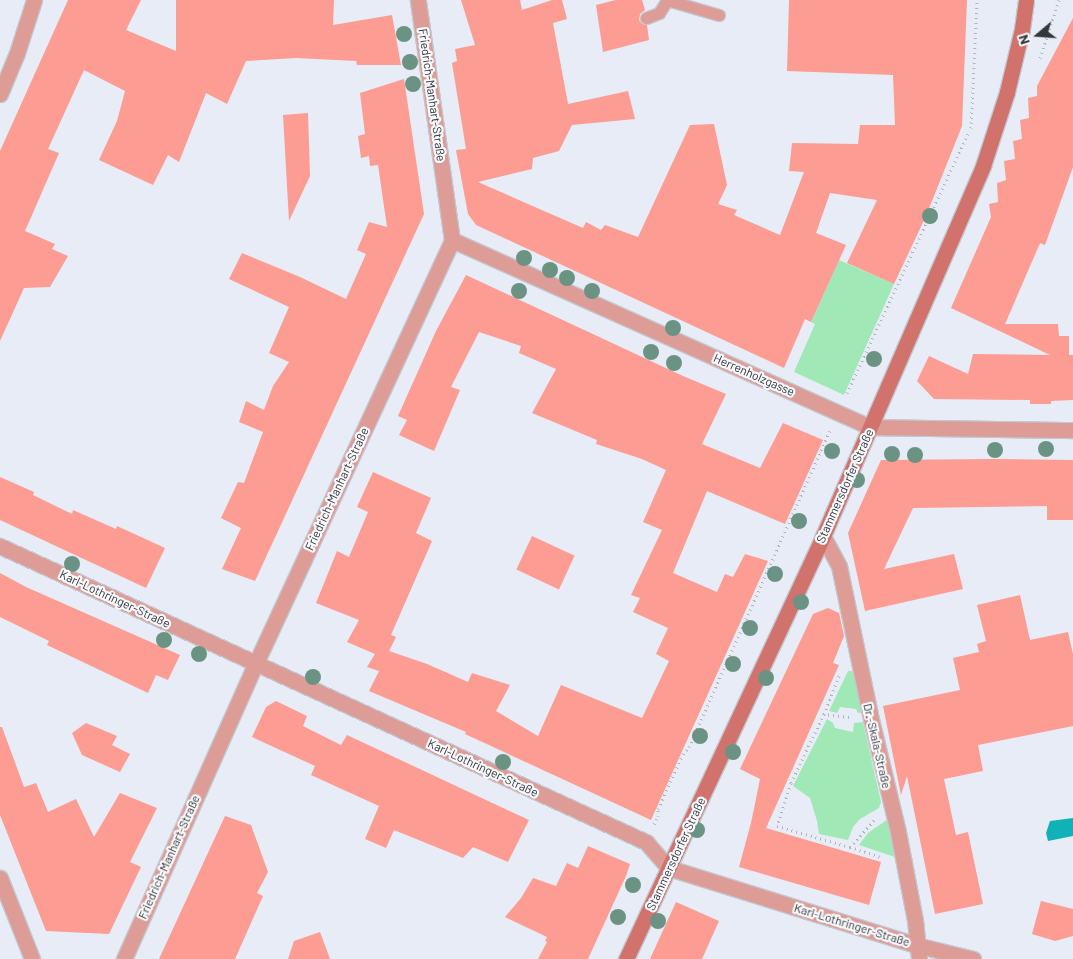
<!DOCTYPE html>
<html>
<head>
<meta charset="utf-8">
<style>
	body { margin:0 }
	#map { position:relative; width:1073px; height:959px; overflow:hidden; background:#e7ecf6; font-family:Barlow,sans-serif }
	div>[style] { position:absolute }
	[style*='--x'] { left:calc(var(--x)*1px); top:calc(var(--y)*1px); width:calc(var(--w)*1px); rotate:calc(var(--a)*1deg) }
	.green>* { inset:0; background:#a0e9b7 }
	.water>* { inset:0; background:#11b2b7 }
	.building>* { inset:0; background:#fc9c93; transform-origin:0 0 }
	.path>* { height:3px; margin-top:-1.5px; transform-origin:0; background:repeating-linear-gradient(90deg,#afb3bb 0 1px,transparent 0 5px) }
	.roads { filter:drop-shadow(1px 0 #c3c8d0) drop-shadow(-1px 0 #c3c8d0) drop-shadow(0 1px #c3c8d0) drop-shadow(0 -1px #c3c8d0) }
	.lane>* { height:11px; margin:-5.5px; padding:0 5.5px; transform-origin:5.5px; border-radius:5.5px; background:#dd9c96 }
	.street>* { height:15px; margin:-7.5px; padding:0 7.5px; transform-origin:7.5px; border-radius:7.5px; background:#dd9c96 }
	.secondary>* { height:15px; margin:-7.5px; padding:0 7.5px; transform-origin:7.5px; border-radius:7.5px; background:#d1736c }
	.trees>* { width:16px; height:16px; margin:-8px; border-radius:50%; background:#6b9384 }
	span { translate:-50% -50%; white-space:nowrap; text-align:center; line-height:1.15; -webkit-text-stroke:4.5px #f7f9fd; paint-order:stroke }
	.street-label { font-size:12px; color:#34363a }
	.north { position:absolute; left:1013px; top:10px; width:50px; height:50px; -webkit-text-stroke:4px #f7f9fd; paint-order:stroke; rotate:252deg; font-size:14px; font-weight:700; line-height:20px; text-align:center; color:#34363a }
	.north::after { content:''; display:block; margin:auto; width:18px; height:22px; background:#34363a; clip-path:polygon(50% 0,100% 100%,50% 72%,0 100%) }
</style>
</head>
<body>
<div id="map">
	<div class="green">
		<i style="clip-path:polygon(839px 260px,894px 284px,844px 395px,794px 372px,815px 324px,811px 322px)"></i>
		<i style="clip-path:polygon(848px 671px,852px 671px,854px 677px,863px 713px,858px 713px,856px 709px,840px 707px,837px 713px,829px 711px)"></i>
		<i style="clip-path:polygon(827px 719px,833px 723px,835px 728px,853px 732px,854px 723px,863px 722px,881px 802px,879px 808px,860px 819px,853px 827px,848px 840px,819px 834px,817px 821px,810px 798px,793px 786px)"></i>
		<i style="clip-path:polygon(888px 819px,895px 857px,859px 845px,868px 833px)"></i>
	</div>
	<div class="water">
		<i style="clip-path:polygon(1073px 818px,1073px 836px,1048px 841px,1046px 833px,1050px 821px)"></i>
	</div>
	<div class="building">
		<i style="clip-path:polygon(68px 0,141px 0,126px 30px,176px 51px,176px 0,334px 0,333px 25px,392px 15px,401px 65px,357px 65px,356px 61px,296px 58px,246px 61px,227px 104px,206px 93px,179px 162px,168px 155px,153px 185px,99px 160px,117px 121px,125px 91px,84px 70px,48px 149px,59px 153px,25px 231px,55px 244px,52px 249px,68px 256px,50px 287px,24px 288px,0 341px,0 151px)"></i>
		<i style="clip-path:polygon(461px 0,520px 0,522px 10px,552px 0,562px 0,567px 19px,553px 23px,568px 104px,628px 91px,635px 119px,572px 125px,559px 151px,533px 158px,532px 169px,478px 182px,583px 228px,586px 222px,601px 230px,605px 225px,638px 237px,690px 125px,714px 124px,727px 185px,718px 204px,737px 210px,734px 215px,780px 235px,804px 172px,789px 171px,792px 143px,858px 144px,860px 125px,895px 125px,893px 75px,787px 71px,789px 0,967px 0,962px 126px,926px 216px,894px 284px,847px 263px,877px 200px,830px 193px,816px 233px,846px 245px,811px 322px,805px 319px,784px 368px,476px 225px,468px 214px,456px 150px,466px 149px,452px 63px,457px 61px,455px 49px,475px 45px)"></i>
		<i style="clip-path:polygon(616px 0,642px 0,645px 10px,640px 14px,639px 20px,642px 24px,647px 25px,649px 40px,603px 52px,596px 5px)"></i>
		<i style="clip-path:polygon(1073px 18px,1073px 167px,1045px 245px,1040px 243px,1005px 324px,1058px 324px,1059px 336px,1069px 336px,1069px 355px,1073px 355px,1073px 400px,1051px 401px,1051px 404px,1030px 404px,1030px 400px,934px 399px,917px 381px,929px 356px,968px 374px,973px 354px,1050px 355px,951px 308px,991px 217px,989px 204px,998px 202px,997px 183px,1006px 180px,1004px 161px,1015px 159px,1013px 141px,1022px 139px,1020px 120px,1029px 118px,1028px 98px,1037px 96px,1037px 86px)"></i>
		<i style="clip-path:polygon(404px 79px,424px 214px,255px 581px,222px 569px,241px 528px,221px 518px,238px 482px,244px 483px,263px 432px,239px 422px,246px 401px,264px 410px,273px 386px,289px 362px,269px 353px,289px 307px,229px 279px,242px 253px,300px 277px,346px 299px,366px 254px,357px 250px,369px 222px,387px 227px,378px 165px,370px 166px,369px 156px,361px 158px,358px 136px,365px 134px,360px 93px)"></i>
		<i style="clip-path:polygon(308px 113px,310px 176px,289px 221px,283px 115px)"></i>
		<i style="clip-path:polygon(466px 275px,683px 376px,726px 394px,702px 444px,760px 468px,783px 423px,823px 440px,785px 524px,707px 491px,673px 573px,717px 592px,725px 574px,733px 577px,745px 554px,768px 561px,651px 820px,465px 734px,466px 732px,369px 691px,379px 671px,367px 667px,375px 654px,347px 642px,359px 620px,316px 603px,337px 551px,349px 557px,368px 512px,357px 507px,373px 472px,431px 498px,416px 533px,432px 541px,391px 635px,396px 637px,389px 651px,427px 664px,468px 682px,472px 673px,510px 685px,496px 711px,538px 736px,561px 685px,642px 718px,669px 661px,656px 654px,668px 628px,633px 612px,640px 598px,631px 595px,662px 530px,643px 522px,666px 470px,642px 459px,596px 444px,597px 440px,532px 413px,556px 369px,519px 353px,521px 346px,479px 332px,451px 387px,460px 390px,434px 451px,399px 435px,407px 420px,398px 416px,436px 331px)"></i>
		<i style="clip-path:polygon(993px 459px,1073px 460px,1073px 520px,1047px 520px,1047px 506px,913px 508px,884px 569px,954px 554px,963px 589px,865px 611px,848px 533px,881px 460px)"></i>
		<i style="clip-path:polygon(0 477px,34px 492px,33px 495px,72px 514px,73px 510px,116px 529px,117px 526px,165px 548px,146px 588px,0 520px)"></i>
		<i style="left:532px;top:536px;width:47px;height:37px;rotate:25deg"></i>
		<i style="clip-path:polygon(0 573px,26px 587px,180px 655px,168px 680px,156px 675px,148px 693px,47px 645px,49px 641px,0 617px)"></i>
		<i style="clip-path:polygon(1020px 595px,1030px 640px,1068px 632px,1073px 654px,1073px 726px,978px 745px,983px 771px,944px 779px,956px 835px,968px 832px,983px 904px,935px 914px,907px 776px,901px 795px,883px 706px,960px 690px,953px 658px,979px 652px,977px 644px,986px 641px,977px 605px)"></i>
		<i style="clip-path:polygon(828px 608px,839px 613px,844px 636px,833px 663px,839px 665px,766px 828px,881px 862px,869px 905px,739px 867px,751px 823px,760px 779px,740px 769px,813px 614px)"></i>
		<i style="clip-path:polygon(276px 701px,307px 716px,303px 726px,341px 745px,347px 735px,529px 820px,508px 862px,473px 847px,463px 858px,394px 830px,386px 848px,365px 839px,379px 806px,311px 775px,315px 766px,252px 737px,266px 707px)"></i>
		<i style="clip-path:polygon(86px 723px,117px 736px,112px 745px,130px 754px,120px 772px,82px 755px,72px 733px)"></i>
		<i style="clip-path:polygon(0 727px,2px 727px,24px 787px,36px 783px,48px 812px,76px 799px,94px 837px,120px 793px,157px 808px,130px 862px,141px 867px,109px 934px,46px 931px,0 815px)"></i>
		<i style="clip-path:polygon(225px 816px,251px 825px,268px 872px,257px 893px,263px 896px,235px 959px,159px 959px)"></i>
		<i style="clip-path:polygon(588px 846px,630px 864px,626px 876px,588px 959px,538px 959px,547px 942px,545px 941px,547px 937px,505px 917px,521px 898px,533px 878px,556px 886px,567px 863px,578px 868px)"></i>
		<i style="clip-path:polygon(1041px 901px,1073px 909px,1073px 936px,1055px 941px,1032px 934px)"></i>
		<i style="clip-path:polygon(676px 902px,719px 921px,702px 959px,650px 959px)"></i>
		<i style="clip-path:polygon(320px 932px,330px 959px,288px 959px,294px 941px)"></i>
	</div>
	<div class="path">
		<i style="--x:1040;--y:58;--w:61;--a:-71.9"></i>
		<i style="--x:971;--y:128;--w:128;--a:-87.3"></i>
		<i style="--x:847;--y:393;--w:286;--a:-65"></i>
		<i style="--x:824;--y:714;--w:41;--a:-68.5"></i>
		<i style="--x:849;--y:717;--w:25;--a:-173"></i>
		<i style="--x:824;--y:714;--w:76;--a:115.6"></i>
		<i style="--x:791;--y:783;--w:45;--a:108"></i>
		<i style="--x:777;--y:826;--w:76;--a:16"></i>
		<i style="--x:850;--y:847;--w:36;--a:-48"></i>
		<i style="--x:654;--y:824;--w:9;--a:-63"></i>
		<i style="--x:658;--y:816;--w:7;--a:-90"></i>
		<i style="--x:658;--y:809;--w:60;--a:-65.6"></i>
		<i style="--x:683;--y:754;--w:9;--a:-49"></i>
		<i style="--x:689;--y:747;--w:346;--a:-66"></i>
		<i style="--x:850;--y:847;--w:32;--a:18"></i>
	</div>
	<div class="roads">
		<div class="lane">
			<i style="--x:667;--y:0;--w:54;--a:16.1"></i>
			<i style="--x:646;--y:18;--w:14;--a:-21"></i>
			<i style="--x:659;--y:13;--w:15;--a:-58"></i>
		</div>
		<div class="street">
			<i style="--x:0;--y:94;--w:44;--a:-67.5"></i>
			<i style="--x:17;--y:53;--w:56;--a:-72.2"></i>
			<i style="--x:452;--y:240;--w:459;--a:24.1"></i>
			<i style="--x:871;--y:427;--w:202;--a:0.9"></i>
			<i style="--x:823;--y:536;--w:34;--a:62"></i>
			<i style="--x:839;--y:566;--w:152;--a:78.2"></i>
			<i style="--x:870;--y:715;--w:120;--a:76.5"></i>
			<i style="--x:898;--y:832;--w:90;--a:79.1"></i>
			<i style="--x:915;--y:920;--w:39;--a:84"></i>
			<i style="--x:0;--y:546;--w:711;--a:24.62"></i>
			<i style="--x:646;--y:842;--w:35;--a:49"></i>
			<i style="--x:669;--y:868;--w:259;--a:17.3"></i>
			<i style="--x:916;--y:945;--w:59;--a:13.8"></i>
			<i style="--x:0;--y:878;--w:87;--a:68.4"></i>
			<i style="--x:124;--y:959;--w:322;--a:-66"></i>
			<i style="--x:255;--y:665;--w:468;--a:-65.1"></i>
			<i style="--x:452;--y:240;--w:242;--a:-98.1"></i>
		</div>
		<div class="secondary">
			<i style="--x:626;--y:959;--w:467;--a:-65"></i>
			<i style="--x:823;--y:536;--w:403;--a:-66.6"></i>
			<i style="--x:983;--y:166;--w:78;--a:-72"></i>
			<i style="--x:1007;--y:92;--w:65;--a:-76.6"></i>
			<i style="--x:1022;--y:29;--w:29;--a:-82"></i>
		</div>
	</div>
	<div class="trees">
		<i style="left:404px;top:34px"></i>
		<i style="left:410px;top:62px"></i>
		<i style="left:413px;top:84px"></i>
		<i style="left:930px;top:216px"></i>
		<i style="left:524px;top:258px"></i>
		<i style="left:550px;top:270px"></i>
		<i style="left:567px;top:278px"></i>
		<i style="left:519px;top:291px"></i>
		<i style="left:592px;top:291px"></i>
		<i style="left:673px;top:328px"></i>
		<i style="left:651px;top:352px"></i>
		<i style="left:874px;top:359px"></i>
		<i style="left:674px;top:363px"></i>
		<i style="left:1046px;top:449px"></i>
		<i style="left:995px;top:450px"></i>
		<i style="left:832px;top:451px"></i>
		<i style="left:892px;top:454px"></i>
		<i style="left:915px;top:455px"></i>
		<i style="left:857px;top:480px"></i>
		<i style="left:799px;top:521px"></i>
		<i style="left:72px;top:564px"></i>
		<i style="left:775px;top:574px"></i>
		<i style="left:801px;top:602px"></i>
		<i style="left:750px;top:628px"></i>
		<i style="left:164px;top:640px"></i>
		<i style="left:199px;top:654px"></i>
		<i style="left:733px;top:664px"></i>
		<i style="left:313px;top:677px"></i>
		<i style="left:766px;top:678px"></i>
		<i style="left:700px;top:736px"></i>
		<i style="left:733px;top:752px"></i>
		<i style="left:503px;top:762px"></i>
		<i style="left:697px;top:830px"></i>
		<i style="left:633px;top:885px"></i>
		<i style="left:618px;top:917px"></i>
		<i style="left:658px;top:921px"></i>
	</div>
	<div class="street-label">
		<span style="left:432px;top:95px;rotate:82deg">Friedrich-Manhart-Straße</span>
		<span style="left:754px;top:375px;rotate:24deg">Herrenholzgasse</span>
		<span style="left:845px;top:486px;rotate:-66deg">Stammersdorfer Straße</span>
		<span style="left:337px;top:489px;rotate:-65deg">Friedrich-Manhart-Straße</span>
		<span style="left:115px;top:599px;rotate:25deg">Karl-Lothringer-Straße</span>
		<span style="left:877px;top:746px;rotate:77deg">Dr.-Skala-Straße</span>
		<span style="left:483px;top:768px;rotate:25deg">Karl-Lothringer-Straße</span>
		<span style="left:676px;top:854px;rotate:-65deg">Stammersdorfer Straße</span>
		<span style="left:169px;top:857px;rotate:-66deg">Friedrich-Manhart-Straße</span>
		<span style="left:852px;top:925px;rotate:17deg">Karl-Lothringer-Straße</span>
	</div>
	<div class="north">N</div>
</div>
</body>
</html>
